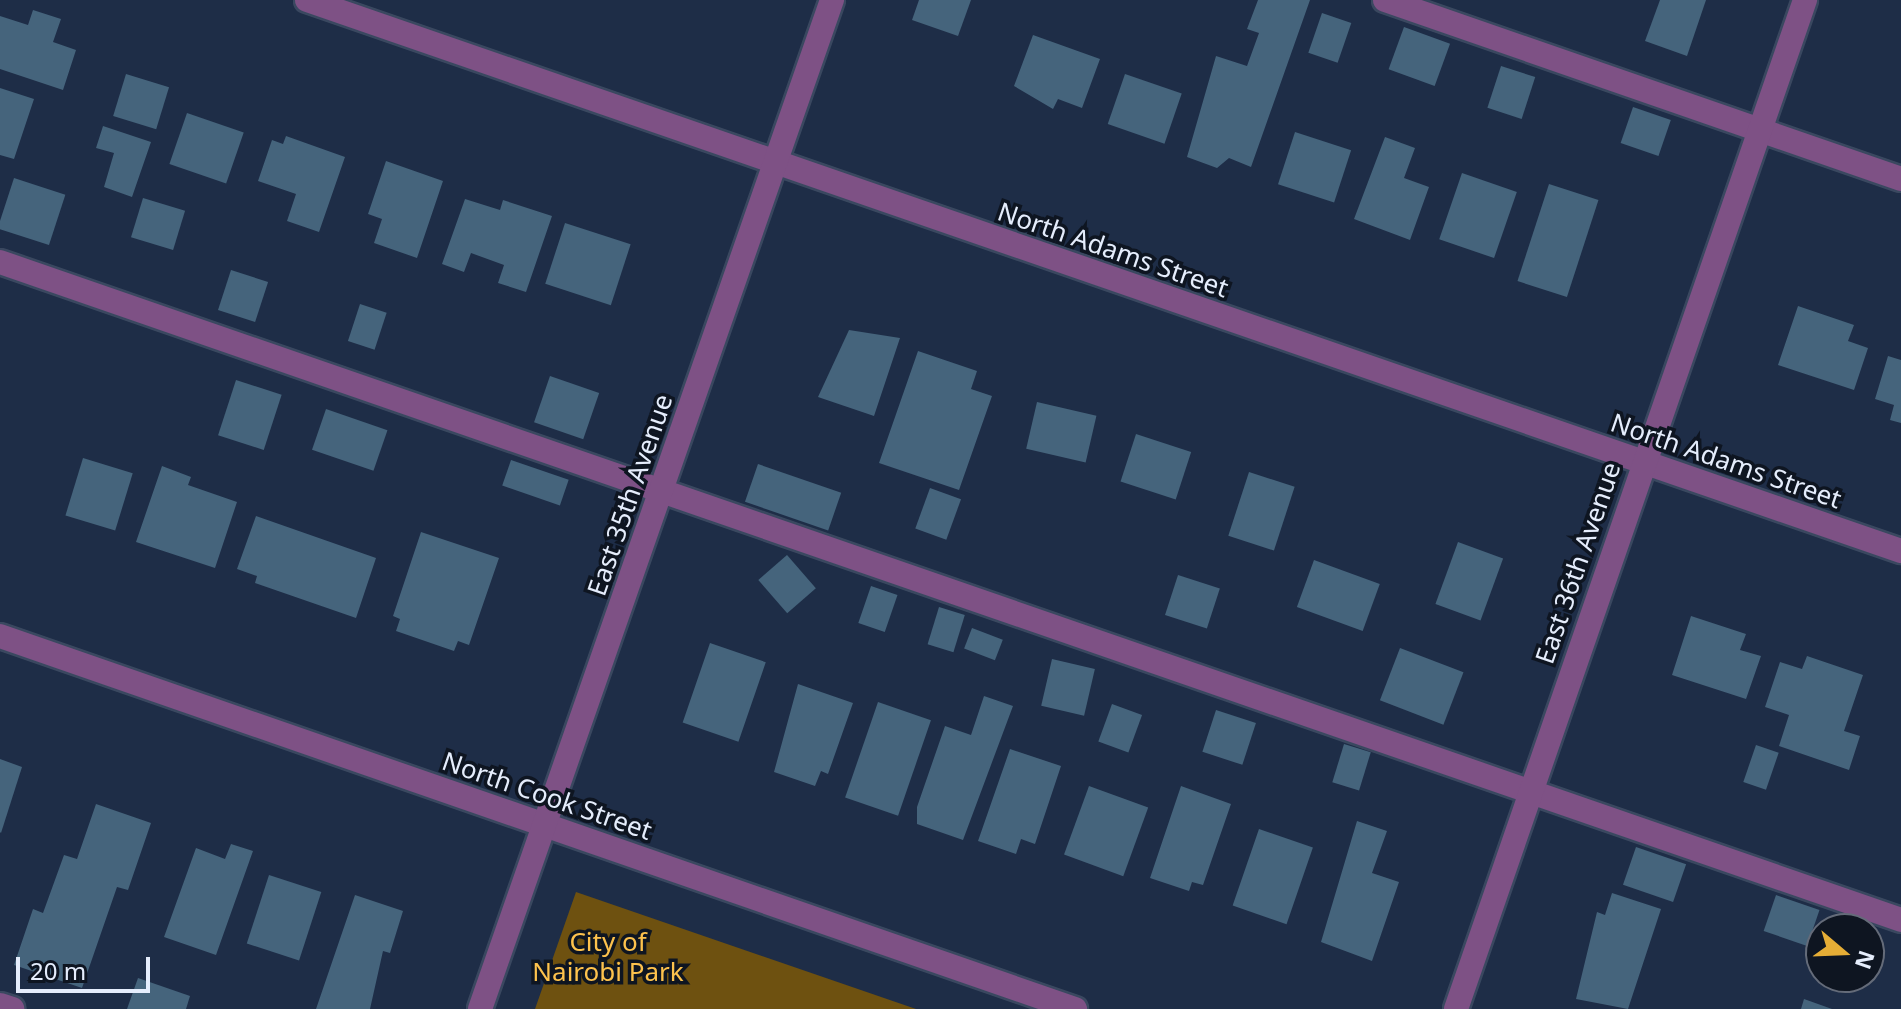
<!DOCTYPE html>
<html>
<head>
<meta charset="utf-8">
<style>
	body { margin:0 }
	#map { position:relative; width:1901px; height:1009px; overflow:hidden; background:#1e2d47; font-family:"Noto Sans",sans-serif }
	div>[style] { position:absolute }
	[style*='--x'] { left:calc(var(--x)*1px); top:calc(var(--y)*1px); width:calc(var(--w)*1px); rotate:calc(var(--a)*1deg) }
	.green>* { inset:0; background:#6e5110 }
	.building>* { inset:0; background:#45647c; transform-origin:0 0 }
	.roads { filter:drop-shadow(2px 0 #3a4860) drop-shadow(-2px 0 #3a4860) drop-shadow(0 2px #3a4860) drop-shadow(0 -2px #3a4860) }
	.minor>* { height:24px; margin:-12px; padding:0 12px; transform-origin:12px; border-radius:12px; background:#7e5185 }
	span { translate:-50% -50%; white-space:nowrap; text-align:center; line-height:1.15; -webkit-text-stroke:7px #0e1521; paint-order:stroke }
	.street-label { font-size:26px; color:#e5edfc }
	.park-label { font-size:26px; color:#fdc24d }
	.north { position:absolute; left:1805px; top:913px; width:80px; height:80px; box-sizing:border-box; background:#0e1521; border:2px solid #646b79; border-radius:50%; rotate:109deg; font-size:22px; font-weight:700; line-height:32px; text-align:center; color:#e5edfc }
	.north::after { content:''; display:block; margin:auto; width:28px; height:36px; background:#e5ad36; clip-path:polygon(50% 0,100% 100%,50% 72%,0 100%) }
	.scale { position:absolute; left:16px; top:957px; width:134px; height:36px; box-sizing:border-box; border:4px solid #e5edfc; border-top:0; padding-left:10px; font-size:24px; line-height:28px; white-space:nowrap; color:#e5edfc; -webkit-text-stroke:6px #0e1521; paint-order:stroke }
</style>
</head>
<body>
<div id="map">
	<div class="green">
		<i style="clip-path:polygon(576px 892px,916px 1009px,535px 1009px)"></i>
	</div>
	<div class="building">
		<i style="clip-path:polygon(919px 0,971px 0,958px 36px,912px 20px)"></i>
		<i style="clip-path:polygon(1258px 0,1310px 0,1251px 167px,1229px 158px,1217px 168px,1187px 157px,1216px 56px,1247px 66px,1259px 33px,1247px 29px)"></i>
		<i style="clip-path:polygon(1660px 0,1706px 0,1687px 56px,1645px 41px)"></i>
		<i style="clip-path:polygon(33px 10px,61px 19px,53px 42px,76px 50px,63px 90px,0 69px,0 16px,28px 25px)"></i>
		<i style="left:1322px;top:13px;width:31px;height:42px;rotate:19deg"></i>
		<i style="left:1404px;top:27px;width:49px;height:45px;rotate:20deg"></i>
		<i style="clip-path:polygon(1033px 35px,1100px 59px,1082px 108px,1058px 99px,1053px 109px,1014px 86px)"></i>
		<i style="left:1501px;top:66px;width:36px;height:44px;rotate:18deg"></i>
		<i style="left:126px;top:74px;width:45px;height:44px;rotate:17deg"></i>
		<i style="left:1125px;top:74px;width:60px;height:53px;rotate:19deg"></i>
		<i style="clip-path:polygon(0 88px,34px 99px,14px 159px,0 155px)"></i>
		<i style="left:1633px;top:107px;width:40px;height:38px;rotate:19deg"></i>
		<i style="left:187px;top:113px;width:60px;height:54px;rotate:19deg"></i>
		<i style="clip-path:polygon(103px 126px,151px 142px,132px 197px,104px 187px,114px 153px,96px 148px)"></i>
		<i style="left:1295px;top:132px;width:59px;height:55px;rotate:18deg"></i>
		<i style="clip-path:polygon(286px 136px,345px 157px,319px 232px,287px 221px,296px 194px,258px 181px,272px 140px,283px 144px)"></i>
		<i style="clip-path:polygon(1385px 137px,1415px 148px,1404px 178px,1429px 187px,1410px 240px,1354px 219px)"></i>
		<i style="clip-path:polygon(386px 161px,443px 181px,417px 258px,374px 243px,382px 219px,368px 214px)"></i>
		<i style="left:1462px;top:173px;width:58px;height:70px;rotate:19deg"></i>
		<i style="left:14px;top:178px;width:54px;height:53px;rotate:18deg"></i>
		<i style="left:1549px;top:184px;width:52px;height:102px;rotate:18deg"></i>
		<i style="left:143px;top:198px;width:44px;height:41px;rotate:17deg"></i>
		<i style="clip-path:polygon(465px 199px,500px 210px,503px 200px,552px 216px,526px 292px,498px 283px,504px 265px,471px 253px,464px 272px,442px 264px)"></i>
		<i style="left:565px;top:223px;width:69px;height:64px;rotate:18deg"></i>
		<i style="left:231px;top:270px;width:39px;height:42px;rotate:18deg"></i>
		<i style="left:360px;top:304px;width:28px;height:39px;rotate:18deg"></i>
		<i style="clip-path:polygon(1798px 306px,1854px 325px,1848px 341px,1868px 348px,1854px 390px,1778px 365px)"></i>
		<i style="clip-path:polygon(849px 330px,900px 338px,874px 416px,818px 397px)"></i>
		<i style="clip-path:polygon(918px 351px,977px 371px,971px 389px,992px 396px,959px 490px,879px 463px)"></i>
		<i style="clip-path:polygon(1888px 356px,1901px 360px,1901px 423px,1890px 420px,1894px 405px,1875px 399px)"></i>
		<i style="left:550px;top:376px;width:52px;height:49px;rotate:19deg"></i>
		<i style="left:236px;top:380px;width:48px;height:58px;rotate:18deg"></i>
		<i style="left:1037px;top:402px;width:61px;height:48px;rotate:13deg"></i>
		<i style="left:326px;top:409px;width:65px;height:43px;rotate:19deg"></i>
		<i style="left:1136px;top:434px;width:58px;height:50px;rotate:18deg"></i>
		<i style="left:83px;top:458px;width:52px;height:60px;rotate:17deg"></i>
		<i style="left:511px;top:460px;width:61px;height:27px;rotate:19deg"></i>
		<i style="left:758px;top:464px;width:88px;height:40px;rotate:19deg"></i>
		<i style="clip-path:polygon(162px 466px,191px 477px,188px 485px,237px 502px,215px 568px,136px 542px)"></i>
		<i style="left:1249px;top:472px;width:48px;height:67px;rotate:18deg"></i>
		<i style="left:930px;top:488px;width:33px;height:43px;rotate:20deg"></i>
		<i style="clip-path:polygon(256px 516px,376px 558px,356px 618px,255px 583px,257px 576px,237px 569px)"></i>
		<i style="clip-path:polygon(421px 532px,499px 558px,469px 645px,458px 641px,454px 651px,396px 631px,400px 619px,393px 616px)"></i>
		<i style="left:1458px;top:542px;width:48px;height:66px;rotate:20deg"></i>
		<i style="left:787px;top:555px;width:44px;height:38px;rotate:49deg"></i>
		<i style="left:1314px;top:560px;width:70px;height:50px;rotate:20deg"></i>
		<i style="left:1178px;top:575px;width:44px;height:42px;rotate:18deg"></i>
		<i style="left:871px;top:586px;width:28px;height:39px;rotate:19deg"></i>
		<i style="left:939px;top:607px;width:27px;height:39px;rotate:17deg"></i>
		<i style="clip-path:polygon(1691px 616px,1746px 634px,1740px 650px,1761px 656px,1746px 699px,1672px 675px)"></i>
		<i style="left:972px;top:628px;width:33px;height:22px;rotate:21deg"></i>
		<i style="left:710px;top:643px;width:59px;height:84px;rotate:19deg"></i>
		<i style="left:1400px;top:648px;width:68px;height:56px;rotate:21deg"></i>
		<i style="clip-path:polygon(1807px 656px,1863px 675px,1844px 731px,1860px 736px,1849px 770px,1779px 746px,1789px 715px,1765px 707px,1780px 662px,1802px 669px)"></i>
		<i style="left:1052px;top:659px;width:44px;height:48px;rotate:13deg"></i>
		<i style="clip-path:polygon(798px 684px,853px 703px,828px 774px,821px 771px,815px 786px,774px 772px)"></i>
		<i style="clip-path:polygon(984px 696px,1013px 706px,963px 840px,917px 824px,917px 807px,945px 726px,971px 735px)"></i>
		<i style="left:878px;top:702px;width:56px;height:101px;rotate:19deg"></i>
		<i style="left:1112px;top:704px;width:32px;height:40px;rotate:20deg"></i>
		<i style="left:1216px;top:710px;width:42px;height:44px;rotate:18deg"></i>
		<i style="left:1344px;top:744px;width:28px;height:40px;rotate:17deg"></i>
		<i style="left:1756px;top:745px;width:24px;height:39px;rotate:19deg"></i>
		<i style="clip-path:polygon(1010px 749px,1061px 766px,1035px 844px,1021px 839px,1016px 854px,978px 841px)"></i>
		<i style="clip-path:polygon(0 759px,22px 767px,1px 833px,0 832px)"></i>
		<i style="left:1089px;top:786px;width:63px;height:73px;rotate:20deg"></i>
		<i style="clip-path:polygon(1181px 786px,1231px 804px,1203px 885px,1192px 882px,1189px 891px,1150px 878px)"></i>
		<i style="clip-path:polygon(96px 804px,151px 823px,128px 890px,117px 887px,82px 988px,14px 965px,33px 909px,43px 913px,64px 855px,77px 859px)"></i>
		<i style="clip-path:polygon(1357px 821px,1387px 831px,1372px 873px,1399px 882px,1372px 961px,1321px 942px)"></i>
		<i style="left:1259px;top:829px;width:57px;height:81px;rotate:19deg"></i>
		<i style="clip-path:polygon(231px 844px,253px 851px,216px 955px,164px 937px,196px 848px,225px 859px)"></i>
		<i style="left:1636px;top:847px;width:53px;height:40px;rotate:19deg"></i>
		<i style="left:269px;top:875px;width:55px;height:72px;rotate:18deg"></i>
		<i style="clip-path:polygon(1612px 893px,1661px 909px,1628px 1009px,1576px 999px,1597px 912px,1605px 915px)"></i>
		<i style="clip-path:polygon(355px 895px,403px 911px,390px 953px,383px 951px,370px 1009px,316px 1009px)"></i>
		<i style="left:1776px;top:895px;width:46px;height:38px;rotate:19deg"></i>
		<i style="clip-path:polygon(138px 978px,190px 996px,186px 1009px,127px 1009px)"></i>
		<i style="clip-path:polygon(1804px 999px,1832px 1009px,1801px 1009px)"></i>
	</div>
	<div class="roads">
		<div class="minor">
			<i style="--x:307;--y:0;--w:1687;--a:19.07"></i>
			<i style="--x:1385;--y:0;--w:546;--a:19.13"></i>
			<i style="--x:0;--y:262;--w:2012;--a:19.09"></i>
			<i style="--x:0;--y:636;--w:1138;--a:19.14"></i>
			<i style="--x:0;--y:1005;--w:13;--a:18"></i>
			<i style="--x:480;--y:1009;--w:1069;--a:-70.77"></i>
			<i style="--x:1456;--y:1009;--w:1068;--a:-70.92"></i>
		</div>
	</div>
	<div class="street-label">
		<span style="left:1113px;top:250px;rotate:19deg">North Adams Street</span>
		<span style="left:1726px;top:461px;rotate:19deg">North Adams Street</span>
		<span style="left:630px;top:495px;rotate:-71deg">East 35th Avenue</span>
		<span style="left:1578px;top:563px;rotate:-71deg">East 36th Avenue</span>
		<span style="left:547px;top:796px;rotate:19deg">North Cook Street</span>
	</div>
	<div class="park-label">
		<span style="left:608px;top:957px">City of<br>Nairobi Park</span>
	</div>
	<div class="north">N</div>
	<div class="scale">20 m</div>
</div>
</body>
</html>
